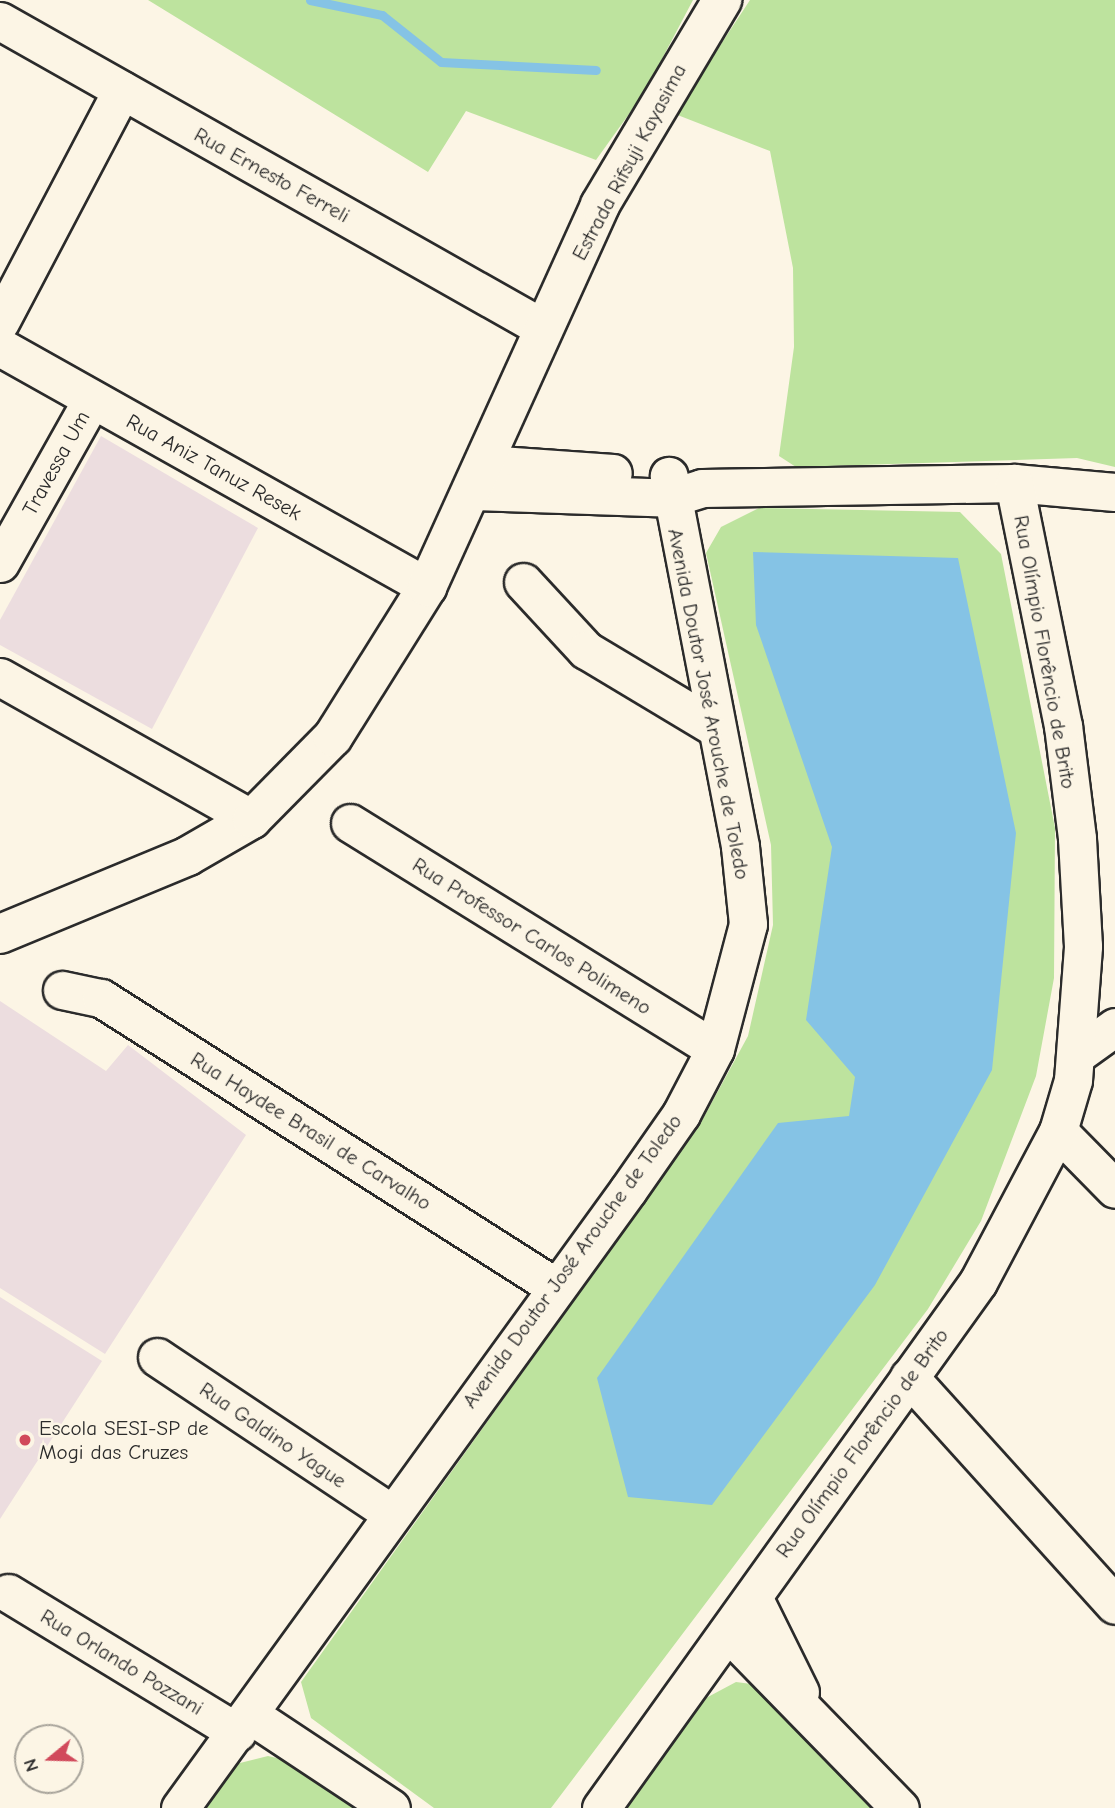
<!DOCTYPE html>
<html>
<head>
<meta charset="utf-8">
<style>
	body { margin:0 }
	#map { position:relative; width:1115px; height:1808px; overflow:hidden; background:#fcf5e5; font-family:"Comic Neue",sans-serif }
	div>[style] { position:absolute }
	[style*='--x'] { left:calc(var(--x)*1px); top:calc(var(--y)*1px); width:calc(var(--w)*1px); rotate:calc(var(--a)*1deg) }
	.built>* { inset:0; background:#ecdddf }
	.green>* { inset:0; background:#bde39e }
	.water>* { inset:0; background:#85c3e5 }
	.stream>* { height:9px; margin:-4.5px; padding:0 4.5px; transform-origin:4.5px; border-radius:4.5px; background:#85c3e5 }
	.roads { filter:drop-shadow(2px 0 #2b2b2b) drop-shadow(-2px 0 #2b2b2b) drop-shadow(0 2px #2b2b2b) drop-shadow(0 -2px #2b2b2b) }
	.minor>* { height:37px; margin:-18.5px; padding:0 18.5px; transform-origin:18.5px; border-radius:18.5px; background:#fcf5e5 }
	.major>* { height:38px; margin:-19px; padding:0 19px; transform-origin:19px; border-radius:19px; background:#fcf5e5 }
	.dots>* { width:19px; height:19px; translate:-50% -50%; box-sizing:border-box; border:4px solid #fcf5e5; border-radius:50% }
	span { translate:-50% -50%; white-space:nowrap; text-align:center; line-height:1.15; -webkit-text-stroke:5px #fcf5e5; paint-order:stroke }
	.street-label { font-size:21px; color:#2b2b2b }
	.poi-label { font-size:21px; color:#2b2b2b }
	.left { translate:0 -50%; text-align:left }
	.north { position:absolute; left:14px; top:1724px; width:70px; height:70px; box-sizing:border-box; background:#fcf5e5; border:2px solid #a8a49b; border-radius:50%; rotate:251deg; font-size:19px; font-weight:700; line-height:28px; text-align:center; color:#2b2b2b }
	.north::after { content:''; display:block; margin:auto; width:24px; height:32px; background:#d1495b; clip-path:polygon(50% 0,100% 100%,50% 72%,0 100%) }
</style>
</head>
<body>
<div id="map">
	<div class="built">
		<i style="clip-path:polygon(101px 436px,258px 528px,152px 729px,0 645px,0 620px)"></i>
		<i style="clip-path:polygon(0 1001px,106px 1071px,128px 1045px,246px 1135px,105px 1354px,0 1288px)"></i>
		<i style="clip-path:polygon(0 1297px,102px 1361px,0 1519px)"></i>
	</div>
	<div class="green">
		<i style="clip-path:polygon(148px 0,693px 0,644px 93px,596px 160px,466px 111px,428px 172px)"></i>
		<i style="clip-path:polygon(750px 0,1115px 0,1115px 467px,1077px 458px,796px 467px,779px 456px,794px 347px,793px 268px,770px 151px,675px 114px)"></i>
		<i style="clip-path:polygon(759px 508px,960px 512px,1001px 554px,1055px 828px,1054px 978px,1036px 1076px,981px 1221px,928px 1309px,551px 1808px,434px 1808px,311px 1718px,301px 1682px,699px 1126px,748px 1036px,773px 925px,771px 845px,706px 553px,721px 527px)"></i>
		<i style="clip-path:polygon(736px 1682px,759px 1685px,879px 1808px,627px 1808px,706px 1698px)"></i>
		<i style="clip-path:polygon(268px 1756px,290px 1761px,358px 1808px,205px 1808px,236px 1764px)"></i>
	</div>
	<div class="water">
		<i style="clip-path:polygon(753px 552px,958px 558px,1016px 833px,992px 1070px,875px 1285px,712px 1505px,628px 1497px,597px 1378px,778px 1123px,849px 1116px,855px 1077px,806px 1020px,832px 847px,756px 625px)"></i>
	</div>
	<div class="stream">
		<i style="--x:310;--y:0;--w:74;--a:11.8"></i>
		<i style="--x:382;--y:15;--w:75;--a:38.5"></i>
		<i style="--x:441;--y:62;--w:155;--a:3"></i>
	</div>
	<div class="roads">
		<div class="minor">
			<i style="--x:0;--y:21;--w:624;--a:29.48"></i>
			<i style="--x:0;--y:322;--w:262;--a:-62.3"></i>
			<i style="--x:0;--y:347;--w:490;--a:29.3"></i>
			<i style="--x:485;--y:464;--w:128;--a:4"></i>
			<i style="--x:474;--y:491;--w:196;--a:2"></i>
			<i style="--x:670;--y:498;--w:34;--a:-17"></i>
			<i style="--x:702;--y:488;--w:312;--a:-0.9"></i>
			<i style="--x:1014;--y:483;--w:101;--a:5.1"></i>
			<i style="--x:0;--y:563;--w:188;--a:-60.7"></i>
			<i style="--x:523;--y:582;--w:93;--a:47.2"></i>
			<i style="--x:586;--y:650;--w:148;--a:30.9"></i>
			<i style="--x:0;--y:677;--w:289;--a:29.4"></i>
			<i style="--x:350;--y:823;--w:429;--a:31.8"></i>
			<i style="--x:62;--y:990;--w:40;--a:12"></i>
			<i style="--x:101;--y:998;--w:537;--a:32.45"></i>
			<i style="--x:1076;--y:1055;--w:48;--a:-35.7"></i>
			<i style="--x:1058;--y:1131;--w:81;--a:45.5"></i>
			<i style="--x:157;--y:1357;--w:279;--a:33.7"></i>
			<i style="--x:909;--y:1377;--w:307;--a:47.9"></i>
			<i style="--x:8;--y:1593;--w:268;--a:31.3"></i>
			<i style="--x:753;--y:1597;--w:106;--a:63.7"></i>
			<i style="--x:728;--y:1632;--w:246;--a:45.7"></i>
			<i style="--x:249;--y:1714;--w:170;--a:33.5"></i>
			<i style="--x:180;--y:1808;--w:763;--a:-54.06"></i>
			<i style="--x:628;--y:1190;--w:93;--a:-55.1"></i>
			<i style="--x:681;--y:1114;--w:73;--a:-62.4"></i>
			<i style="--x:715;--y:1049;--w:129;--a:-75.2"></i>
			<i style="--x:748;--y:924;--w:78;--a:-95.9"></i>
			<i style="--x:740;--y:846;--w:377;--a:-100.9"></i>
			<i style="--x:601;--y:1808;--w:647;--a:-54.37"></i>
			<i style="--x:978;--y:1282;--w:171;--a:-62.1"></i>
			<i style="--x:1058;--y:1131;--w:53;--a:-73.6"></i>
			<i style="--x:1073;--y:1080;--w:134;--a:-85.7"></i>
			<i style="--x:1083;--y:946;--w:108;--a:-93.2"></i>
			<i style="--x:1077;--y:838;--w:113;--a:-97.1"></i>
			<i style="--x:1063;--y:726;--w:248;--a:-101.4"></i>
		</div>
		<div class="major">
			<i style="--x:0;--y:934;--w:204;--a:-22.5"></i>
			<i style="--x:188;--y:856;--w:74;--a:-30"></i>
			<i style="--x:252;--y:819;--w:115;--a:-45.4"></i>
			<i style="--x:333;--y:737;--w:177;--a:-57.9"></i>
			<i style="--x:427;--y:587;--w:419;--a:-65.6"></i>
			<i style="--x:600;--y:205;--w:239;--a:-59.2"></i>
		</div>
	</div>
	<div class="dots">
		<i style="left:25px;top:1440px;background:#d1495b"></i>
	</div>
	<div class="street-label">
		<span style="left:629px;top:162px;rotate:-62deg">Estrada Rifsuji Kayasima</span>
		<span style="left:272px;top:175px;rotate:29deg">Rua Ernesto Ferreli</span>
		<span style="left:56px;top:463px;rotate:-61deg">Travessa Um</span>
		<span style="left:214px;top:467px;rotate:29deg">Rua Aniz Tanuz Resek</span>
		<span style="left:1045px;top:652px;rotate:80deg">Rua Olímpio Florêncio de Brito</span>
		<span style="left:709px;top:704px;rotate:79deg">Avenida Doutor José Arouche de Toledo</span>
		<span style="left:532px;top:936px;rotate:32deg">Rua Professor Carlos Polimeno</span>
		<span style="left:311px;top:1131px;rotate:32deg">Rua Haydee Brasil de Carvalho</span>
		<span style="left:572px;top:1261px;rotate:-54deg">Avenida Doutor José Arouche de Toledo</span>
		<span style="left:273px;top:1435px;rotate:34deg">Rua Galdino Yague</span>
		<span style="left:862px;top:1443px;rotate:-54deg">Rua Olímpio Florêncio de Brito</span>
		<span style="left:122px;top:1662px;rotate:31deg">Rua Orlando Pozzani</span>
	</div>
	<div class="poi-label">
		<span class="left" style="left:39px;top:1440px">Escola SESI-SP de<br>Mogi das Cruzes</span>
	</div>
	<div class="north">N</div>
</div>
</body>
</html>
